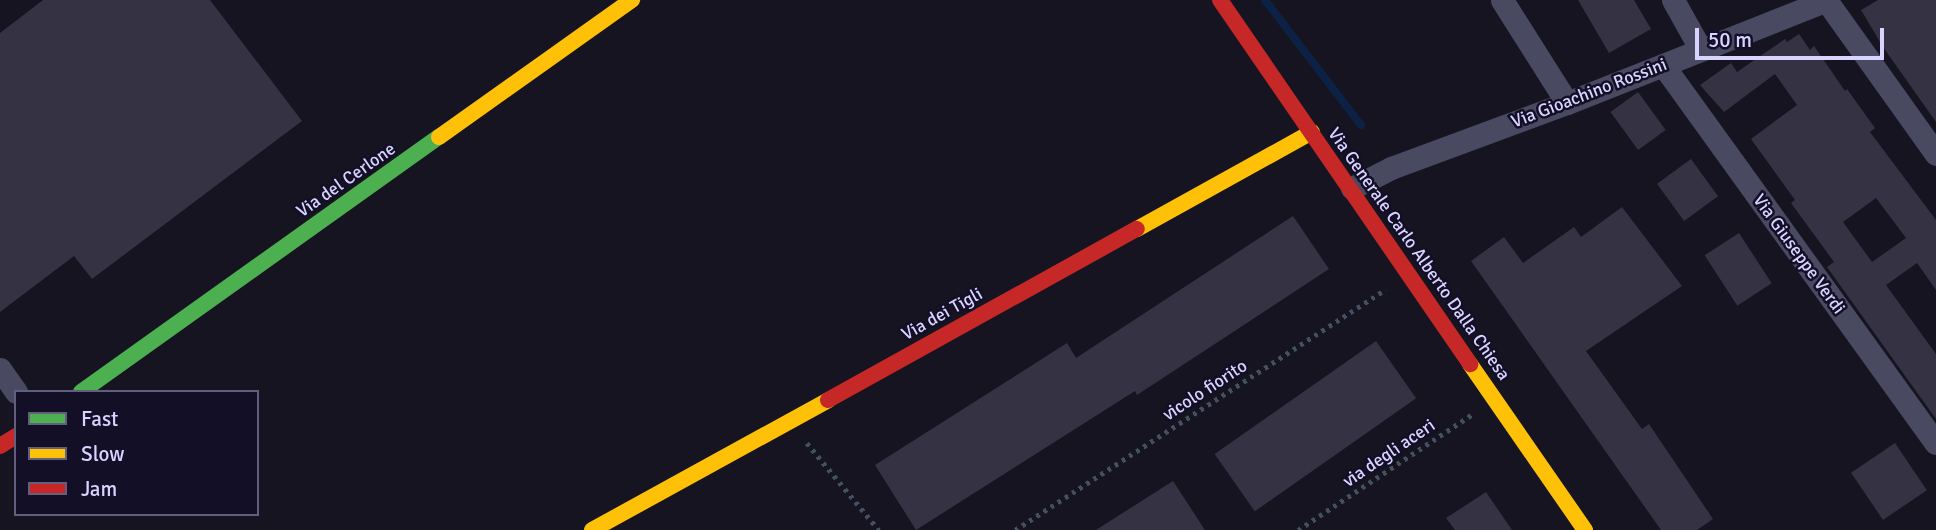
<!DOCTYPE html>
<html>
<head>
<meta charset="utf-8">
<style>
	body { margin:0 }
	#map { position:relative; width:1936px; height:530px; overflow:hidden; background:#161421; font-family:Signika,sans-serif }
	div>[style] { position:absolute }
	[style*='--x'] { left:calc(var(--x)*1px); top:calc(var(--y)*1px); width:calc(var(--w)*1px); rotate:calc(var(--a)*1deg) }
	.stream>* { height:8px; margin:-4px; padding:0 4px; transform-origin:4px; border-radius:4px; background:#0d2144 }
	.building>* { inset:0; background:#343243; transform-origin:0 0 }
	.path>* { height:4.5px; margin-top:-2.25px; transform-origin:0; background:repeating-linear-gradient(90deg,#44505f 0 3.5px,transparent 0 8.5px) }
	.street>* { height:23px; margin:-11.5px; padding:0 11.5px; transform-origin:11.5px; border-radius:11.5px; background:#4a4962 }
	.fast>* { height:16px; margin:-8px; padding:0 8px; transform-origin:8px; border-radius:8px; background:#4caf50 }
	.slow>* { height:16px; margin:-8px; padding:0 8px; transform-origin:8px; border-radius:8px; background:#ffc107 }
	.jam>* { height:16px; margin:-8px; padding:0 8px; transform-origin:8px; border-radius:8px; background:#c62828 }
	span { translate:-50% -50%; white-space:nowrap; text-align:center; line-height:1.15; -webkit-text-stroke:5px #130f26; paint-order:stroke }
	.street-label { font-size:18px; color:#d9d4ff }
	.legend { position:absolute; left:14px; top:390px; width:245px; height:126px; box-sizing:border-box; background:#130f26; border:2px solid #625e7d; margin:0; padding:9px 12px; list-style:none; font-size:21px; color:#d9d4ff }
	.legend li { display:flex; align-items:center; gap:14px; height:35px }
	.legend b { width:35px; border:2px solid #625e7d }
	.scale { position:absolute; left:1695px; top:28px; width:189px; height:32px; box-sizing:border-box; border:4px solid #d9d4ff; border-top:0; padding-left:9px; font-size:21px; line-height:24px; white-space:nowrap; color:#d9d4ff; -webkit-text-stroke:5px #130f26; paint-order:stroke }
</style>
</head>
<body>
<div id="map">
	<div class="stream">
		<i style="--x:1265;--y:0;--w:158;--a:52.5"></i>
	</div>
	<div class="building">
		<i style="clip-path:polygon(43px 0,210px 0,302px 121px,92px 279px,74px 256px,0 312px,0 33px)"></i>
		<i style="clip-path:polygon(1578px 0,1634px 0,1651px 29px,1609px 53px)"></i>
		<i style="clip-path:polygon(1878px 0,1936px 0,1936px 122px,1883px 47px,1861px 10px)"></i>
		<i style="clip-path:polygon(evenodd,1799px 34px,1810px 50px,1814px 46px,1845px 91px,1847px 89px,1875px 128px,1870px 132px,1936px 220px,1936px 290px,1917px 263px,1886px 285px,1936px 354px,1936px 419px,1827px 267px,1834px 262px,1791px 203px,1795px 200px,1751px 139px,1797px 105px,1775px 74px,1724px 112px,1700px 85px,1731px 63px,1737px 72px,1785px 39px,1787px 42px,1799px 34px,1876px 198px,1906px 238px,1872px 262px,1843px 222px,1876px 198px)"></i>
		<i style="left:1638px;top:92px;width:47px;height:34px;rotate:54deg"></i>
		<i style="left:1691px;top:159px;width:46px;height:42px;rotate:54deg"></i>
		<i style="clip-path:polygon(1622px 207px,1682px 286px,1586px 351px,1642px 429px,1649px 424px,1713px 519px,1697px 530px,1661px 530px,1471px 261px,1504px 237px,1523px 263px,1574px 227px,1581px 237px)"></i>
		<i style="clip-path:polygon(1293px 216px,1329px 269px,1137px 395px,1135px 391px,916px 530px,875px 465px,1067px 343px,1076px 358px)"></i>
		<i style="left:1739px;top:233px;width:60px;height:41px;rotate:57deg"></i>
		<i style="left:1376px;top:341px;width:70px;height:197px;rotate:55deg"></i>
		<i style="left:1895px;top:443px;width:57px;height:53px;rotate:56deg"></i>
		<i style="clip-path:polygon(1173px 481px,1205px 530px,1096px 530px)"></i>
		<i style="clip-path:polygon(1486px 492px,1512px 530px,1455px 530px,1446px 518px)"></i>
	</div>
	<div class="path">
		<i style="--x:807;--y:443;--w:113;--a:50.4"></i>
		<i style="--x:1015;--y:530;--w:442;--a:-33"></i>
		<i style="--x:1298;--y:530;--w:208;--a:-33.6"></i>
	</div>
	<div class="street">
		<i style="--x:1502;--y:0;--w:122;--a:57.7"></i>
		<i style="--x:1673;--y:0;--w:57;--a:60.8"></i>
		<i style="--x:1826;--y:0;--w:189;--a:54.5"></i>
		<i style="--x:1663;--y:65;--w:466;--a:54.2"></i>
		<i style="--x:1352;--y:188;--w:44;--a:-27.1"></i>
		<i style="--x:1391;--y:168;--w:188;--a:-20.3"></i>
		<i style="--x:1567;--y:103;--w:280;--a:-21.6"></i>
		<i style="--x:0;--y:369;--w:28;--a:55"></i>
	</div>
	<div class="fast">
		<i style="--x:81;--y:392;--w:440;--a:-35.5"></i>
	</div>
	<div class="slow">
		<i style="--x:439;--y:137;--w:237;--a:-35.4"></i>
		<i style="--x:1137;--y:229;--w:200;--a:-29"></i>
		<i style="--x:1470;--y:364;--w:202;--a:55.3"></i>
		<i style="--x:592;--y:530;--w:269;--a:-28.8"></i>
	</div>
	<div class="jam">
		<i style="--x:1220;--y:0;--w:442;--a:55.5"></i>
		<i style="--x:828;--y:400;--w:353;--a:-29"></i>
		<i style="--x:0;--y:446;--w:19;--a:-32"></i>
	</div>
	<div class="street-label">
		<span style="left:1589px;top:93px;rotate:-21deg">Via Gioachino Rossini</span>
		<span style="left:346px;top:180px;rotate:-35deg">Via del Cerlone</span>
		<span style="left:1419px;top:254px;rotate:55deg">Via Generale Carlo Alberto Dalla Chiesa</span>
		<span style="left:1799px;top:254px;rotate:54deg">Via Giuseppe Verdi</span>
		<span style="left:942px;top:314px;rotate:-29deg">Via dei Tigli</span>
		<span style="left:1205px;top:390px;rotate:-33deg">vicolo fiorito</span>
		<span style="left:1389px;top:453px;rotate:-34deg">via degli aceri</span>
	</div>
	<ul class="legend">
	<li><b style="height:9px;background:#4caf50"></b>Fast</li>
	<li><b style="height:9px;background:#ffc107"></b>Slow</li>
	<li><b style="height:9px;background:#c62828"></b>Jam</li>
	</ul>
	<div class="scale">50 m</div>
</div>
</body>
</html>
